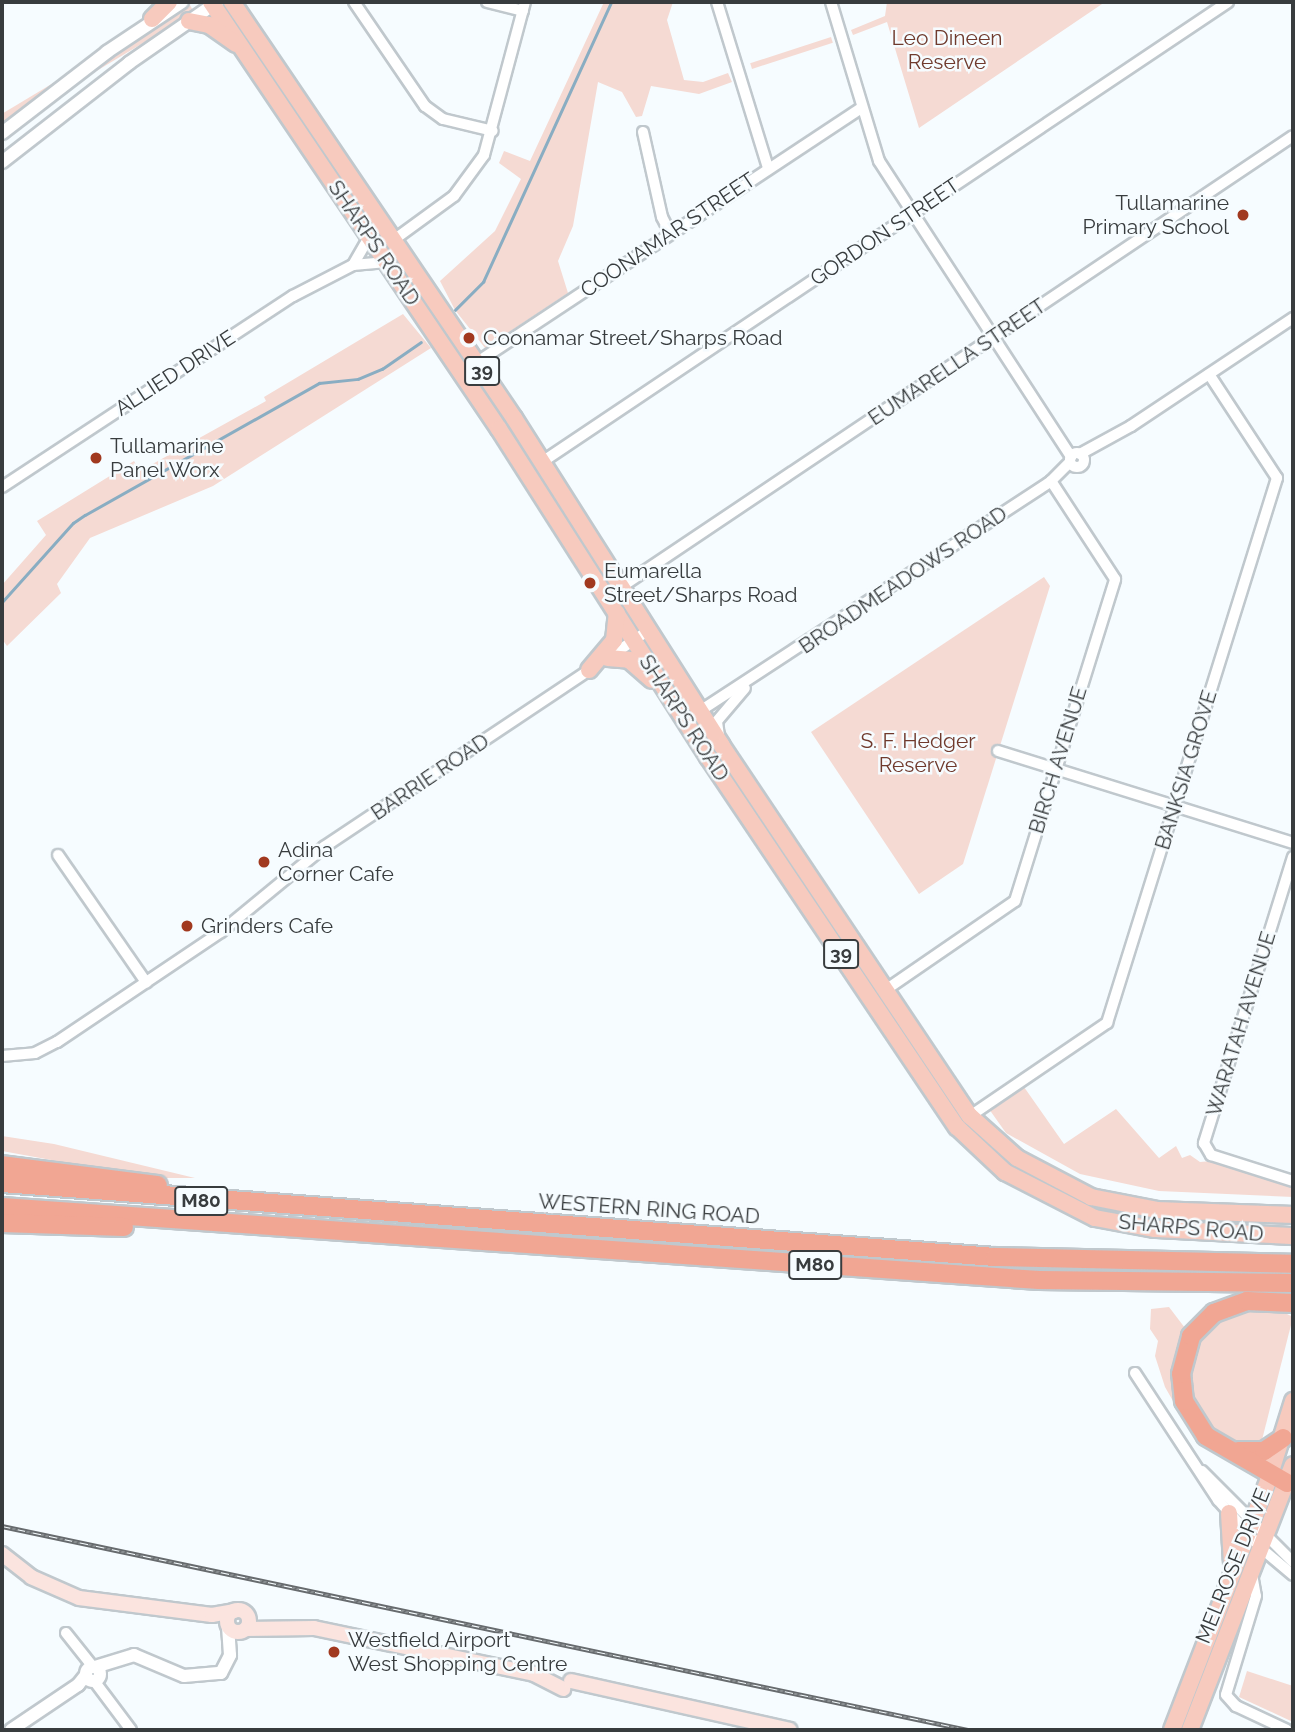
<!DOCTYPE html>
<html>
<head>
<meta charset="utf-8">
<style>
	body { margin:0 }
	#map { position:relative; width:1295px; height:1732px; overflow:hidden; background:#f6fcff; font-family:Raleway,sans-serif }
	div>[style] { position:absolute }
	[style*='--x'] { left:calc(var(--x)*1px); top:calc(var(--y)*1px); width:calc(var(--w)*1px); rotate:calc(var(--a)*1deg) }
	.green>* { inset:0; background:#f5dad3; transform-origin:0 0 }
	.stream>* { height:2.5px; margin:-1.25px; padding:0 1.25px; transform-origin:1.25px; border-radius:1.25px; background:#89adc2 }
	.roads { filter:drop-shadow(2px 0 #c0c8cd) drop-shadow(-2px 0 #c0c8cd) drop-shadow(0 2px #c0c8cd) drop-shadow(0 -2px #c0c8cd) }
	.minor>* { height:10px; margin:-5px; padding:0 5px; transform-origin:5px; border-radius:5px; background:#fff }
	.minor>.ring { margin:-5px; padding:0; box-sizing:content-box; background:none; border:10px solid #fff; border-radius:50% }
	.tertiary>* { height:12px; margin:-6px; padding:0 6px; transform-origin:6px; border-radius:6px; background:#fff }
	.tertiary>.ring { margin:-6px; padding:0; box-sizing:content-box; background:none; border:12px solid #fff; border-radius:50% }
	.secondary>* { height:14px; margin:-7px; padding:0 7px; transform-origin:7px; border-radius:7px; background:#fbe4df }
	.secondary>.ring { margin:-7px; padding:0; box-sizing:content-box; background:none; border:14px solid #fbe4df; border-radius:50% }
	.primary>* { height:16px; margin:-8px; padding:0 8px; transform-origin:8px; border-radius:8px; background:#f7cabe }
	.motorway>* { height:18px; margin:-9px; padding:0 9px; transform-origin:9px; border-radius:9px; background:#f1a693 }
	.rail>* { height:5px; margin-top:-2.5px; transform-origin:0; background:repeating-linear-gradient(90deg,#f6fcff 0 8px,#676b6e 0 16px); box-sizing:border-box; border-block:2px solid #676b6e }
	.dots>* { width:19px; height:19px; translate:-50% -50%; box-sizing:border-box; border:4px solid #f6fcff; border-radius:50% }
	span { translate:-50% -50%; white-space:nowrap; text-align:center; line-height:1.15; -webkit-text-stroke:5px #f6fcff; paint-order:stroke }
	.shield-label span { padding:2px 5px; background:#f6fcff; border:2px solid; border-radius:5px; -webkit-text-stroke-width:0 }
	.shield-label { font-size:19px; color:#383c3e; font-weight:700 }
	.park-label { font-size:21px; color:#703a2d }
	.poi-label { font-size:21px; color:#383c3e }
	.right { translate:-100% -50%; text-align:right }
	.left { translate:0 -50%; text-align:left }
	.street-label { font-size:21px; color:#383c3e }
	.frame { position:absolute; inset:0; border:4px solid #383c3e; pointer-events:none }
</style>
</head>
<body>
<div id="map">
	<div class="green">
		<i style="left:188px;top:2px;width:12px;height:231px;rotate:59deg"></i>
		<i style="clip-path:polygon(604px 2px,673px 2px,667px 20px,684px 80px,703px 82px,728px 73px,732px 82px,699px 94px,651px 86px,642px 116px,636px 117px,622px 92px,598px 82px,573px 226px,558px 261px,568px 293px,485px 348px,455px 310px,440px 281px,495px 231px,521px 179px,499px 163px,504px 151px,530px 161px)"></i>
		<i style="clip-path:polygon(887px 2px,1105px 2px,919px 128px,887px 22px,853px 35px,851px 30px,885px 16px)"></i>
		<i style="left:831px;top:37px;width:6px;height:85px;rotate:72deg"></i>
		<i style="clip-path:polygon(403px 314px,431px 348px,213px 486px,90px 538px,57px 584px,61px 593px,7px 646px,2px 639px,2px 585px,46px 535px,37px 521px,134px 461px,140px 471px,266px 401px,264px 397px)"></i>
		<i style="clip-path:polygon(1044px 577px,1050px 586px,963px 864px,919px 894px,811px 732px)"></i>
		<i style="clip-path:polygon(1024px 1087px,1064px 1144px,1116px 1109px,1159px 1158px,1176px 1146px,1182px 1158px,1190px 1155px,1200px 1162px,1212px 1161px,1293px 1186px,1293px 1197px,1159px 1191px,1080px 1174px,1006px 1133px,989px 1109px)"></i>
		<i style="clip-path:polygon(2px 1136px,54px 1144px,195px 1178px,150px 1178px,2px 1151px)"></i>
		<i style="clip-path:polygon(1169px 1307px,1185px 1328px,1172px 1371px,1181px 1415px,1165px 1387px,1155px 1356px,1158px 1341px,1150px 1329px,1151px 1309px)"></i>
		<i style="clip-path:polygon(1242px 1309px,1277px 1309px,1293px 1317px,1260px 1448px,1242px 1447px,1208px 1427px,1188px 1392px,1193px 1345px,1215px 1320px)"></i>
		<i style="clip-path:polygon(1247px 1671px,1293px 1686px,1293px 1722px,1239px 1697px)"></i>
	</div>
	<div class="stream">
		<i style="--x:455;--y:310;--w:40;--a:-45"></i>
		<i style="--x:483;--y:282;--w:308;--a:-65.4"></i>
		<i style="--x:2;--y:602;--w:106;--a:-48.1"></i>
		<i style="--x:73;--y:523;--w:14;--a:-34"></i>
		<i style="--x:85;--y:515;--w:269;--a:-29.4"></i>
		<i style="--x:319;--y:383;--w:39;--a:-6"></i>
		<i style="--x:358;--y:379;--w:26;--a:-23"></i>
		<i style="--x:382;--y:369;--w:47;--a:-34.7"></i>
	</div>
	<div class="roads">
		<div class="minor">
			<i style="--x:354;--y:2;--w:126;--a:55.7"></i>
			<i style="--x:425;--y:106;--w:22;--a:36"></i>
			<i style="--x:443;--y:119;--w:51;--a:13.5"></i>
			<i style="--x:487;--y:2;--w:37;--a:14"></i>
			<i style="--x:717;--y:2;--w:174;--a:72.9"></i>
			<i style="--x:831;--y:2;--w:166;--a:73.2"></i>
			<i style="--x:879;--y:161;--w:353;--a:57"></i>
			<i style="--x:643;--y:132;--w:87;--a:77.4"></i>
			<i style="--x:662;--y:217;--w:18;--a:63"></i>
			<i style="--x:395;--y:239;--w:73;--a:-36.1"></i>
			<i style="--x:454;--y:196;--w:51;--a:-53.8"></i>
			<i style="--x:484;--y:155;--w:158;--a:-75"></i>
			<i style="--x:353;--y:265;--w:34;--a:-60"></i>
			<i style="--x:476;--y:363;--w:462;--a:-33.5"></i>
			<i class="ring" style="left:1070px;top:453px;width:4px;height:4px"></i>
			<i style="--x:1080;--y:454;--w:58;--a:-28.8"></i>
			<i style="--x:1131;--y:426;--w:195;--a:-33.7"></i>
			<i style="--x:542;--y:462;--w:826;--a:-33.84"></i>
			<i style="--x:2;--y:487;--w:348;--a:-33.3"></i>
			<i style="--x:293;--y:296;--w:68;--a:-27.3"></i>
			<i style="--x:353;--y:265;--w:34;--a:-5"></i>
			<i style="--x:621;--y:587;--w:809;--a:-33.87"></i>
			<i style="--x:609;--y:657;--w:48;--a:-34"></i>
			<i style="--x:700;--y:711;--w:420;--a:-33.2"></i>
			<i style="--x:1051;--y:481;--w:27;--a:-45"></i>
			<i style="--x:719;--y:736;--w:15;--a:-98"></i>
			<i style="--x:717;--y:721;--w:43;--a:-49.7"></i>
			<i style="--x:998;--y:751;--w:309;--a:17.3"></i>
			<i style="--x:58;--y:855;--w:155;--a:55.3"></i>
			<i style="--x:1293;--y:857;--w:300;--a:107.3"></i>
			<i style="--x:1204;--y:1143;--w:14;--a:60"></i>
			<i style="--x:1211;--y:1155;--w:86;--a:17.6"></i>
			<i style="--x:884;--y:991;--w:159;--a:-34.5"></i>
			<i style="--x:1015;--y:901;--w:337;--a:-72.7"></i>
			<i style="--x:1115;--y:579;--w:117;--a:-123.1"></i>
			<i style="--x:2;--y:1056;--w:33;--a:-5"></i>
			<i style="--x:35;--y:1053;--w:25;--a:-27"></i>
			<i style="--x:57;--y:1042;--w:197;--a:-33.9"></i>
			<i style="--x:221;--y:932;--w:134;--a:-39.5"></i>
			<i style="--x:324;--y:847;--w:324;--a:-33.7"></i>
			<i style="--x:970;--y:1116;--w:166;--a:-34.2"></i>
			<i style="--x:1107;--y:1023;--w:571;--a:-72.68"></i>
			<i style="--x:1277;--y:478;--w:124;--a:-123.2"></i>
			<i style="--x:1135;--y:1373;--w:152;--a:56.8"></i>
			<i style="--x:1218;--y:1500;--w:66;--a:48.1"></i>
			<i style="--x:1262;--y:1549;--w:40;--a:40"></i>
			<i style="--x:1202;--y:1471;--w:129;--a:45"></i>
			<i style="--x:1252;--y:1574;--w:22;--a:80"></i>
			<i style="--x:1256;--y:1596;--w:103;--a:106.9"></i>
			<i style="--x:1226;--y:1695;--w:15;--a:48"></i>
			<i style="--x:1236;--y:1706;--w:56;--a:25.2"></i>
			<i style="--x:66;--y:1633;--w:43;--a:51.5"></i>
			<i style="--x:95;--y:1682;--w:60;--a:53.1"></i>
		</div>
		<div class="tertiary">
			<i style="--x:2;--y:133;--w:133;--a:-37.6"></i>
			<i style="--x:107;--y:52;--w:90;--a:-33.7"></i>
			<i style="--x:2;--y:162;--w:161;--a:-37.9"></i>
			<i style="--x:129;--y:63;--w:107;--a:-34.7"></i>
			<i class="ring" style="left:86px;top:1667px;width:2px;height:2px"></i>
			<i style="--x:95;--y:1667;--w:41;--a:-17.1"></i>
			<i style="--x:134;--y:1655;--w:54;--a:22.8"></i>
			<i style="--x:184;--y:1676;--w:37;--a:-5"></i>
			<i style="--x:221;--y:1673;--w:20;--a:-63"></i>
			<i style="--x:230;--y:1655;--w:29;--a:-94"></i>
			<i style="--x:11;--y:1730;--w:81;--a:-33.9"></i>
			<i style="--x:78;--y:1685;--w:13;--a:-51"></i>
		</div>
		<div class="secondary">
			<i style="--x:2;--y:1554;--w:37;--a:38"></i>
			<i style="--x:31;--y:1577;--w:52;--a:23.6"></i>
			<i style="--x:79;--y:1598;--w:134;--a:7.3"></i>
			<i style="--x:212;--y:1615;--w:22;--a:-10"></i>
			<i class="ring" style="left:227px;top:1610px;width:8px;height:8px"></i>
			<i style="--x:246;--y:1629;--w:68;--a:-0.8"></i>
			<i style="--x:314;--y:1628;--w:225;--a:11.8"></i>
			<i style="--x:534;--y:1674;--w:33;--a:27"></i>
			<i style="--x:571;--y:1681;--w:224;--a:12.6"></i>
		</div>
		<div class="primary">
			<i style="--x:211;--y:2;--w:515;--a:56"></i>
			<i style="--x:499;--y:429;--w:389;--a:57.5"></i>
			<i style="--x:708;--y:757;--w:446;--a:56.1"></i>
			<i style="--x:957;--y:1127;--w:66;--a:43.2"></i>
			<i style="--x:1005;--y:1172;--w:101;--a:27.1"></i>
			<i style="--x:1095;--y:1218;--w:61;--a:10.4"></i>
			<i style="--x:1155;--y:1229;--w:138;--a:2.9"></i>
			<i style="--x:232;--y:2;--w:503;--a:55.87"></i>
			<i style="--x:514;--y:418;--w:388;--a:57.6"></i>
			<i style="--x:722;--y:746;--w:445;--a:56.2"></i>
			<i style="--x:970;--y:1116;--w:63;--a:41.8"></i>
			<i style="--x:1017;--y:1158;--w:84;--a:27.8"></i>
			<i style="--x:1091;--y:1197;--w:67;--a:11.1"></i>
			<i style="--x:1157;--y:1210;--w:136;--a:2.1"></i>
			<i style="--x:152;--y:19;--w:24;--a:-45"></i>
			<i style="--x:189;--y:21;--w:20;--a:11"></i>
			<i style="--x:209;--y:25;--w:33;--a:35"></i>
			<i style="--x:608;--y:658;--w:21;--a:5"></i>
			<i style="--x:629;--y:660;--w:30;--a:41"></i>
			<i style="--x:589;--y:670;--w:39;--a:-50"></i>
			<i style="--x:614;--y:640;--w:27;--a:-84"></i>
			<i style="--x:1229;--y:1513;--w:50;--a:86.6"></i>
			<i style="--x:1172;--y:1730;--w:267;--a:-68.9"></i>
			<i style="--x:1268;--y:1481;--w:84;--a:-72.6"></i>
			<i style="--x:1190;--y:1730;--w:284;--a:-68.8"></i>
		</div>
		<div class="motorway">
			<i style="--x:2;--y:1165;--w:157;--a:7.3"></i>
			<i style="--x:2;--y:1183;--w:996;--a:4.26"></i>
			<i style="--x:995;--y:1257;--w:298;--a:1.3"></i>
			<i style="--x:2;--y:1207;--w:1040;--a:4.03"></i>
			<i style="--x:1039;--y:1280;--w:254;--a:0.7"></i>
			<i style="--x:2;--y:1223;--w:122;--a:1.9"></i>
			<i style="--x:1238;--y:1451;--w:26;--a:0"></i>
			<i style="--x:1264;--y:1451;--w:23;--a:-34"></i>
			<i style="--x:1287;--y:1483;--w:94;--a:-149.9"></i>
			<i style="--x:1206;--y:1436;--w:41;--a:-122.2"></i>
			<i style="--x:1184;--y:1401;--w:27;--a:-96"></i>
			<i style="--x:1181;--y:1374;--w:39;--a:-75"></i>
			<i style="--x:1191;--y:1336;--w:33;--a:-45"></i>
			<i style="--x:1214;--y:1313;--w:35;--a:-20"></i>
			<i style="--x:1247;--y:1301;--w:46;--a:2.5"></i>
		</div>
	</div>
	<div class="rail">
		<i style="--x:2;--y:1526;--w:987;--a:11.92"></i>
	</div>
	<div class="dots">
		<i style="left:1243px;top:215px;background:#a1391f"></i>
		<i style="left:469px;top:338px;background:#a1391f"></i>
		<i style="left:96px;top:458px;background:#a1391f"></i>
		<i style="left:590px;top:583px;background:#a1391f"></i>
		<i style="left:264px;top:862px;background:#a1391f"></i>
		<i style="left:187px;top:926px;background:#a1391f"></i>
		<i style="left:334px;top:1652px;background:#a1391f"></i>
	</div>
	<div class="shield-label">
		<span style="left:482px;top:371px">39</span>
		<span style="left:841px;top:954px">39</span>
		<span style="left:201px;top:1201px">M80</span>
		<span style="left:815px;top:1265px">M80</span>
	</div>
	<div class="park-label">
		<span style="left:947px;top:50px">Leo Dineen<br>Reserve</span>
		<span style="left:918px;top:753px">S. F. Hedger<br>Reserve</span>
	</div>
	<div class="poi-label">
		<span class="right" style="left:1229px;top:215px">Tullamarine<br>Primary School</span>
		<span class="left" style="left:483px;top:338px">Coonamar Street/Sharps Road</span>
		<span class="left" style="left:110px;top:458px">Tullamarine<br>Panel Worx</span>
		<span class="left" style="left:604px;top:583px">Eumarella<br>Street/Sharps Road</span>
		<span class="left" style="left:278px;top:862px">Adina<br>Corner Cafe</span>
		<span class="left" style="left:201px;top:926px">Grinders Cafe</span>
		<span class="left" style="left:348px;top:1652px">Westfield Airport<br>West Shopping Centre</span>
	</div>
	<div class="street-label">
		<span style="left:885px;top:232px;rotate:-34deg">GORDON STREET</span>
		<span style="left:668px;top:235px;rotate:-34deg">COONAMAR STREET</span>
		<span style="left:374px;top:243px;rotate:56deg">SHARPS ROAD</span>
		<span style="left:957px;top:362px;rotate:-34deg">EUMARELLA STREET</span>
		<span style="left:175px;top:373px;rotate:-33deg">ALLIED DRIVE</span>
		<span style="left:903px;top:580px;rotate:-34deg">BROADMEADOWS ROAD</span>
		<span style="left:684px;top:718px;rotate:57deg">SHARPS ROAD</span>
		<span style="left:1058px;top:760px;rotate:-73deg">BIRCH AVENUE</span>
		<span style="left:1186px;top:770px;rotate:-73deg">BANKSIA GROVE</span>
		<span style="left:430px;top:777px;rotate:-34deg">BARRIE ROAD</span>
		<span style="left:1241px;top:1024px;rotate:-73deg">WARATAH AVENUE</span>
		<span style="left:649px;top:1209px;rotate:4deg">WESTERN RING ROAD</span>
		<span style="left:1191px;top:1228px;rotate:5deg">SHARPS ROAD</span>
		<span style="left:1233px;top:1566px;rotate:-68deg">MELROSE DRIVE</span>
	</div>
	<div class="frame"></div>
</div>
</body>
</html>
